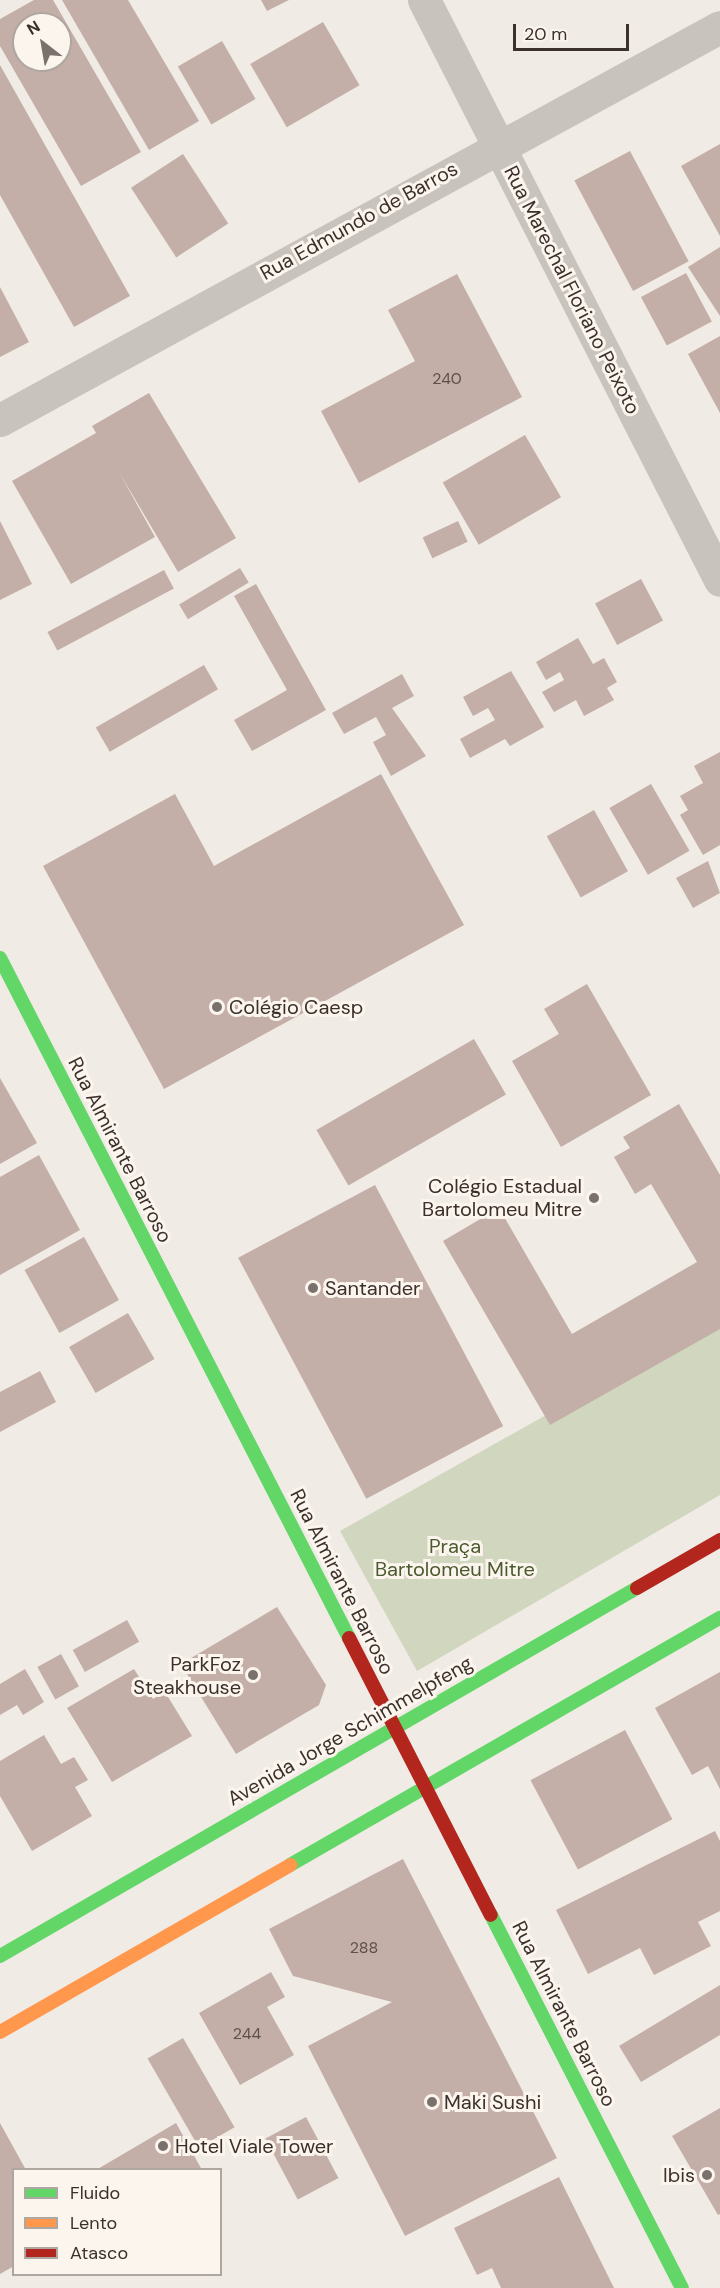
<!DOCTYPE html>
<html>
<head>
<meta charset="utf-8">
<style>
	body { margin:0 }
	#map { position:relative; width:720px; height:2288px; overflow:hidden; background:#f0ebe5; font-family:"DM Sans",sans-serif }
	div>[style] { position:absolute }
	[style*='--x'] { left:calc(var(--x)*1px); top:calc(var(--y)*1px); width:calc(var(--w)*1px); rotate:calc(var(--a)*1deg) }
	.green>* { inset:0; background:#d1d6bf }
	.building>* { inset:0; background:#c3afa7; transform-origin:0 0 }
	.street>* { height:33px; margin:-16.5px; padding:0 16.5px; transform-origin:16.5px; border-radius:16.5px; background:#c9c3be }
	.fast>* { height:14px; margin:-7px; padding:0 7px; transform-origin:7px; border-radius:7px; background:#63d668 }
	.slow>* { height:14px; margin:-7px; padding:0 7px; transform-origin:7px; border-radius:7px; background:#ff974d }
	.jam>* { height:14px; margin:-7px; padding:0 7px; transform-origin:7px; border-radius:7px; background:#b3261e }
	.dots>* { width:16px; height:16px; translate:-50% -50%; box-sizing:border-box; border:3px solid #fbf5ee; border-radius:50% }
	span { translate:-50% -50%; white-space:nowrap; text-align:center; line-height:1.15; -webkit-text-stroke:6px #fbf5ee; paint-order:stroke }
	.number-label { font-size:16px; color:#5d504a }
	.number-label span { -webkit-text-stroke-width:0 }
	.street-label { font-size:20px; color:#3b302b }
	.poi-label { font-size:20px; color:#3b302b }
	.left { translate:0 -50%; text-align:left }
	.right { translate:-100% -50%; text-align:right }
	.park-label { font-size:20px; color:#4a5a2e }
	.legend { position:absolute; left:12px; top:2168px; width:210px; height:108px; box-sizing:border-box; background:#fbf5ee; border:2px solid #aea6a0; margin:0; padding:8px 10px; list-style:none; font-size:18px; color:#3b302b }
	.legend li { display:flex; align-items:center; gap:12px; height:30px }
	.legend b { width:30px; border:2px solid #aea6a0 }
	.north { position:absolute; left:12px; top:12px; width:60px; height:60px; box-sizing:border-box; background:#fbf5ee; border:2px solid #aea6a0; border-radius:50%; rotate:329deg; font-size:16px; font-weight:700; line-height:24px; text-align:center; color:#3b302b }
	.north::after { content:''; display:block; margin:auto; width:21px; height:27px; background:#7a716c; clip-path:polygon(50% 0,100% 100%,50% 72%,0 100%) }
	.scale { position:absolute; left:513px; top:24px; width:116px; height:27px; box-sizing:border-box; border:3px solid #3b302b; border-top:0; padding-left:8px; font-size:18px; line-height:21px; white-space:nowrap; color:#3b302b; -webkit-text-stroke:4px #fbf5ee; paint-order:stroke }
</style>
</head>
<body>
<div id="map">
	<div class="green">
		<i style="clip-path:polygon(720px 1317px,720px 1495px,417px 1671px,340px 1531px)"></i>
	</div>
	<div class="building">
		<i style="clip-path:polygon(evenodd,34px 0,53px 0,141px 152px,81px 186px,0 46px,0 19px,34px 0,24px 24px,60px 24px,60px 60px,24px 60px,24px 24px)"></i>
		<i style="clip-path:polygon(62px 0,128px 0,199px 121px,149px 150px)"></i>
		<i style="clip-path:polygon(261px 0,289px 0,267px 11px)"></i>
		<i style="left:323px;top:22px;width:73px;height:84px;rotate:60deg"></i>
		<i style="left:222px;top:41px;width:67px;height:51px;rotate:60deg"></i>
		<i style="clip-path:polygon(0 65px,130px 296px,74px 327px,0 195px)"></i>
		<i style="clip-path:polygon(720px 144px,720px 236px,681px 166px)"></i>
		<i style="left:630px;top:151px;width:125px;height:63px;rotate:62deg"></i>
		<i style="left:183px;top:154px;width:83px;height:62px;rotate:57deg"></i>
		<i style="clip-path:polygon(720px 247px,720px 316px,688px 267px)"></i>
		<i style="left:686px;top:273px;width:55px;height:51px;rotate:62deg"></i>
		<i style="clip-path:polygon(457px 274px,522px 397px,359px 483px,321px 411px,415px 361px,388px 310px)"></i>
		<i style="clip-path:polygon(0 287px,29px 342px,0 357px)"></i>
		<i style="clip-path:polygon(720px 336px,720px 413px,688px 354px)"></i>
		<i style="clip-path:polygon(149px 393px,236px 538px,178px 572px,119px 472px,155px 537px,71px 584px,12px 481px,96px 433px,92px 426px)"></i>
		<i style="left:525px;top:435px;width:72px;height:95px;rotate:60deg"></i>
		<i style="clip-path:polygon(0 521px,32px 584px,0 600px)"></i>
		<i style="left:458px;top:521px;width:23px;height:39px;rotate:65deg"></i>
		<i style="left:240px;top:568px;width:17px;height:71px;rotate:59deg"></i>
		<i style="left:164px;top:570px;width:21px;height:132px;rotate:62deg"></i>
		<i style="left:641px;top:579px;width:47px;height:52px;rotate:62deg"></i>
		<i style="clip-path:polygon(256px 584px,326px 710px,252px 751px,234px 720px,287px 690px,234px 596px)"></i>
		<i style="clip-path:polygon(578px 638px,593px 664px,604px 658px,617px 682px,607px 688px,614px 700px,584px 716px,576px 700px,554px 712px,542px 692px,564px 680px,560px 672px,546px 680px,536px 662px)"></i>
		<i style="left:204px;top:665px;width:28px;height:125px;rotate:60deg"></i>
		<i style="clip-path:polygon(511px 671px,544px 727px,510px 746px,505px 739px,470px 758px,460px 739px,495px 720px,488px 708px,473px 716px,463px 697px)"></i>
		<i style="clip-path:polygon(402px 674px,414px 696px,392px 708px,426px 756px,391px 776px,373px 742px,386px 735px,376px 717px,344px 734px,332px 713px)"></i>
		<i style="clip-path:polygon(720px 752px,720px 845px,703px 855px,680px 815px,688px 810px,680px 796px,703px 783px,694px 766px)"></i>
		<i style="clip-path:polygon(381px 774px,464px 925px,164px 1089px,43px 866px,175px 794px,214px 866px)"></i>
		<i style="left:651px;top:784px;width:77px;height:48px;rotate:60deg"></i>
		<i style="left:594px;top:810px;width:70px;height:54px;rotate:61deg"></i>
		<i style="clip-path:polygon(708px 861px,720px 893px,693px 908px,676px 878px)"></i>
		<i style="clip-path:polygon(587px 984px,651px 1095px,561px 1147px,512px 1061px,559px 1034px,544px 1009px)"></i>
		<i style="left:474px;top:1039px;width:64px;height:182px;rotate:60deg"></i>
		<i style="clip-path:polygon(0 1078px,37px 1143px,0 1164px)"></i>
		<i style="clip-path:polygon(679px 1104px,720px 1175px,720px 1329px,550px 1425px,443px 1241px,499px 1208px,572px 1334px,697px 1262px,651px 1184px,635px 1194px,614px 1157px,630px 1148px,623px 1137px)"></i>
		<i style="clip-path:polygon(39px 1155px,80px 1230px,0 1275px,0 1177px)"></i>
		<i style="left:375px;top:1185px;width:273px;height:155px;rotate:62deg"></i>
		<i style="left:84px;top:1237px;width:72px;height:68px;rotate:61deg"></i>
		<i style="left:128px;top:1313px;width:53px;height:68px;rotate:60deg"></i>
		<i style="clip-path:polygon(40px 1371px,56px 1402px,0 1432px,0 1392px)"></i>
		<i style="clip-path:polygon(277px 1607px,326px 1685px,319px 1705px,236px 1754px,181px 1664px)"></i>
		<i style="left:127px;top:1620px;width:25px;height:62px;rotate:61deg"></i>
		<i style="left:61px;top:1654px;width:37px;height:27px;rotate:61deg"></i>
		<i style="clip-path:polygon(25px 1669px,44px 1702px,23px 1715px,17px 1705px,0 1715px,0 1684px)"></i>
		<i style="clip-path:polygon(134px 1669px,153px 1699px,165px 1692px,192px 1736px,112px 1782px,67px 1708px)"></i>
		<i style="clip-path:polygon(720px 1672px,720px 1789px,708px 1766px,692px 1775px,655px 1708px)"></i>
		<i style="left:625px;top:1730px;width:101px;height:107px;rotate:62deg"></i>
		<i style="clip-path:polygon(44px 1735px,61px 1764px,74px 1757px,88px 1780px,75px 1787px,92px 1816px,32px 1851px,0 1796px,0 1761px)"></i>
		<i style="clip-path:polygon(715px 1831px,720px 1841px,720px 1911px,698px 1922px,711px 1946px,654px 1975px,640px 1948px,588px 1974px,556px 1910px)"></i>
		<i style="clip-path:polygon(403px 1859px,557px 2158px,405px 2236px,308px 2046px,392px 2002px,293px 1976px,269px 1929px)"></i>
		<i style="clip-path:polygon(271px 1972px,285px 1997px,267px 2007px,294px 2055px,240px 2085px,199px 2013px)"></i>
		<i style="clip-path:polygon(720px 1985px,720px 2035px,641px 2082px,619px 2046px)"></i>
		<i style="left:183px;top:2038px;width:103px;height:41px;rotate:60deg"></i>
		<i style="clip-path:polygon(720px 2108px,720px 2214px,718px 2215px,672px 2136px)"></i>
		<i style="left:306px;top:2117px;width:69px;height:46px;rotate:62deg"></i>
		<i style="clip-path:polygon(0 2123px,26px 2170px,14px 2170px,14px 2266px,0 2274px)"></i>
		<i style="clip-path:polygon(176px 2123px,202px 2170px,96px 2170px)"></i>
		<i style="clip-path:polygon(559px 2177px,614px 2288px,501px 2288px,492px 2268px,477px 2275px,454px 2228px)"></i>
	</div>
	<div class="street">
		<i style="--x:424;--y:0;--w:651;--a:62.96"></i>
		<i style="--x:0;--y:420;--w:820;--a:-28.63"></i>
	</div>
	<div class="fast">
		<i style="--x:0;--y:958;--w:764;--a:62.83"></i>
		<i style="--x:290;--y:1865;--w:496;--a:-29.9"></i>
		<i style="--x:491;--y:1915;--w:419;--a:62.9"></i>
		<i style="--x:0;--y:1956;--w:736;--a:-30.02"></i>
	</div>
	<div class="slow">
		<i style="--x:0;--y:2032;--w:335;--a:-29.9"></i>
	</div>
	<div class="jam">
		<i style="--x:637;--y:1588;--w:96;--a:-30"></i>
		<i style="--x:349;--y:1638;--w:311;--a:62.9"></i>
	</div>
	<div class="dots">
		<i style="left:217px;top:1007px;background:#7a716c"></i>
		<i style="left:594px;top:1198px;background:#7a716c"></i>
		<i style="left:313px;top:1288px;background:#7a716c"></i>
		<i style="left:253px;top:1675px;background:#7a716c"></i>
		<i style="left:432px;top:2102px;background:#7a716c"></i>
		<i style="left:163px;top:2146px;background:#7a716c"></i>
		<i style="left:707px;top:2175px;background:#7a716c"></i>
	</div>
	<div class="number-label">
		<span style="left:447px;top:379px">240</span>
		<span style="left:364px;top:1948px">288</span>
		<span style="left:247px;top:2034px">244</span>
	</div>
	<div class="street-label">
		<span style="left:359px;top:221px;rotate:-29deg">Rua Edmundo de Barros</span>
		<span style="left:572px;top:290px;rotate:63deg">Rua Marechal Floriano Peixoto</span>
		<span style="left:120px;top:1150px;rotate:63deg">Rua Almirante Barroso</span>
		<span style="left:342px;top:1582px;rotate:63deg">Rua Almirante Barroso</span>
		<span style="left:350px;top:1731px;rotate:-30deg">Avenida Jorge Schimmelpfeng</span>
		<span style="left:564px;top:2014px;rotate:63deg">Rua Almirante Barroso</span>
	</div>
	<div class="poi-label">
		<span class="left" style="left:229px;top:1007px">Colégio Caesp</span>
		<span class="right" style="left:582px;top:1198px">Colégio Estadual<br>Bartolomeu Mitre</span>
		<span class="left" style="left:325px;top:1288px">Santander</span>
		<span class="right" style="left:241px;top:1676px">ParkFoz<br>Steakhouse</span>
		<span class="left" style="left:444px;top:2102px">Maki Sushi</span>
		<span class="left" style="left:175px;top:2146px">Hotel Viale Tower</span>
		<span class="right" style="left:695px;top:2175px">Ibis</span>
	</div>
	<div class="park-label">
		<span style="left:455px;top:1558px">Praça<br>Bartolomeu Mitre</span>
	</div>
	<ul class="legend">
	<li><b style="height:8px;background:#63d668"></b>Fluido</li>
	<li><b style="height:8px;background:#ff974d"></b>Lento</li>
	<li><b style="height:8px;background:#b3261e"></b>Atasco</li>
	</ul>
	<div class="north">N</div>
	<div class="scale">20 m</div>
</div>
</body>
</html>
